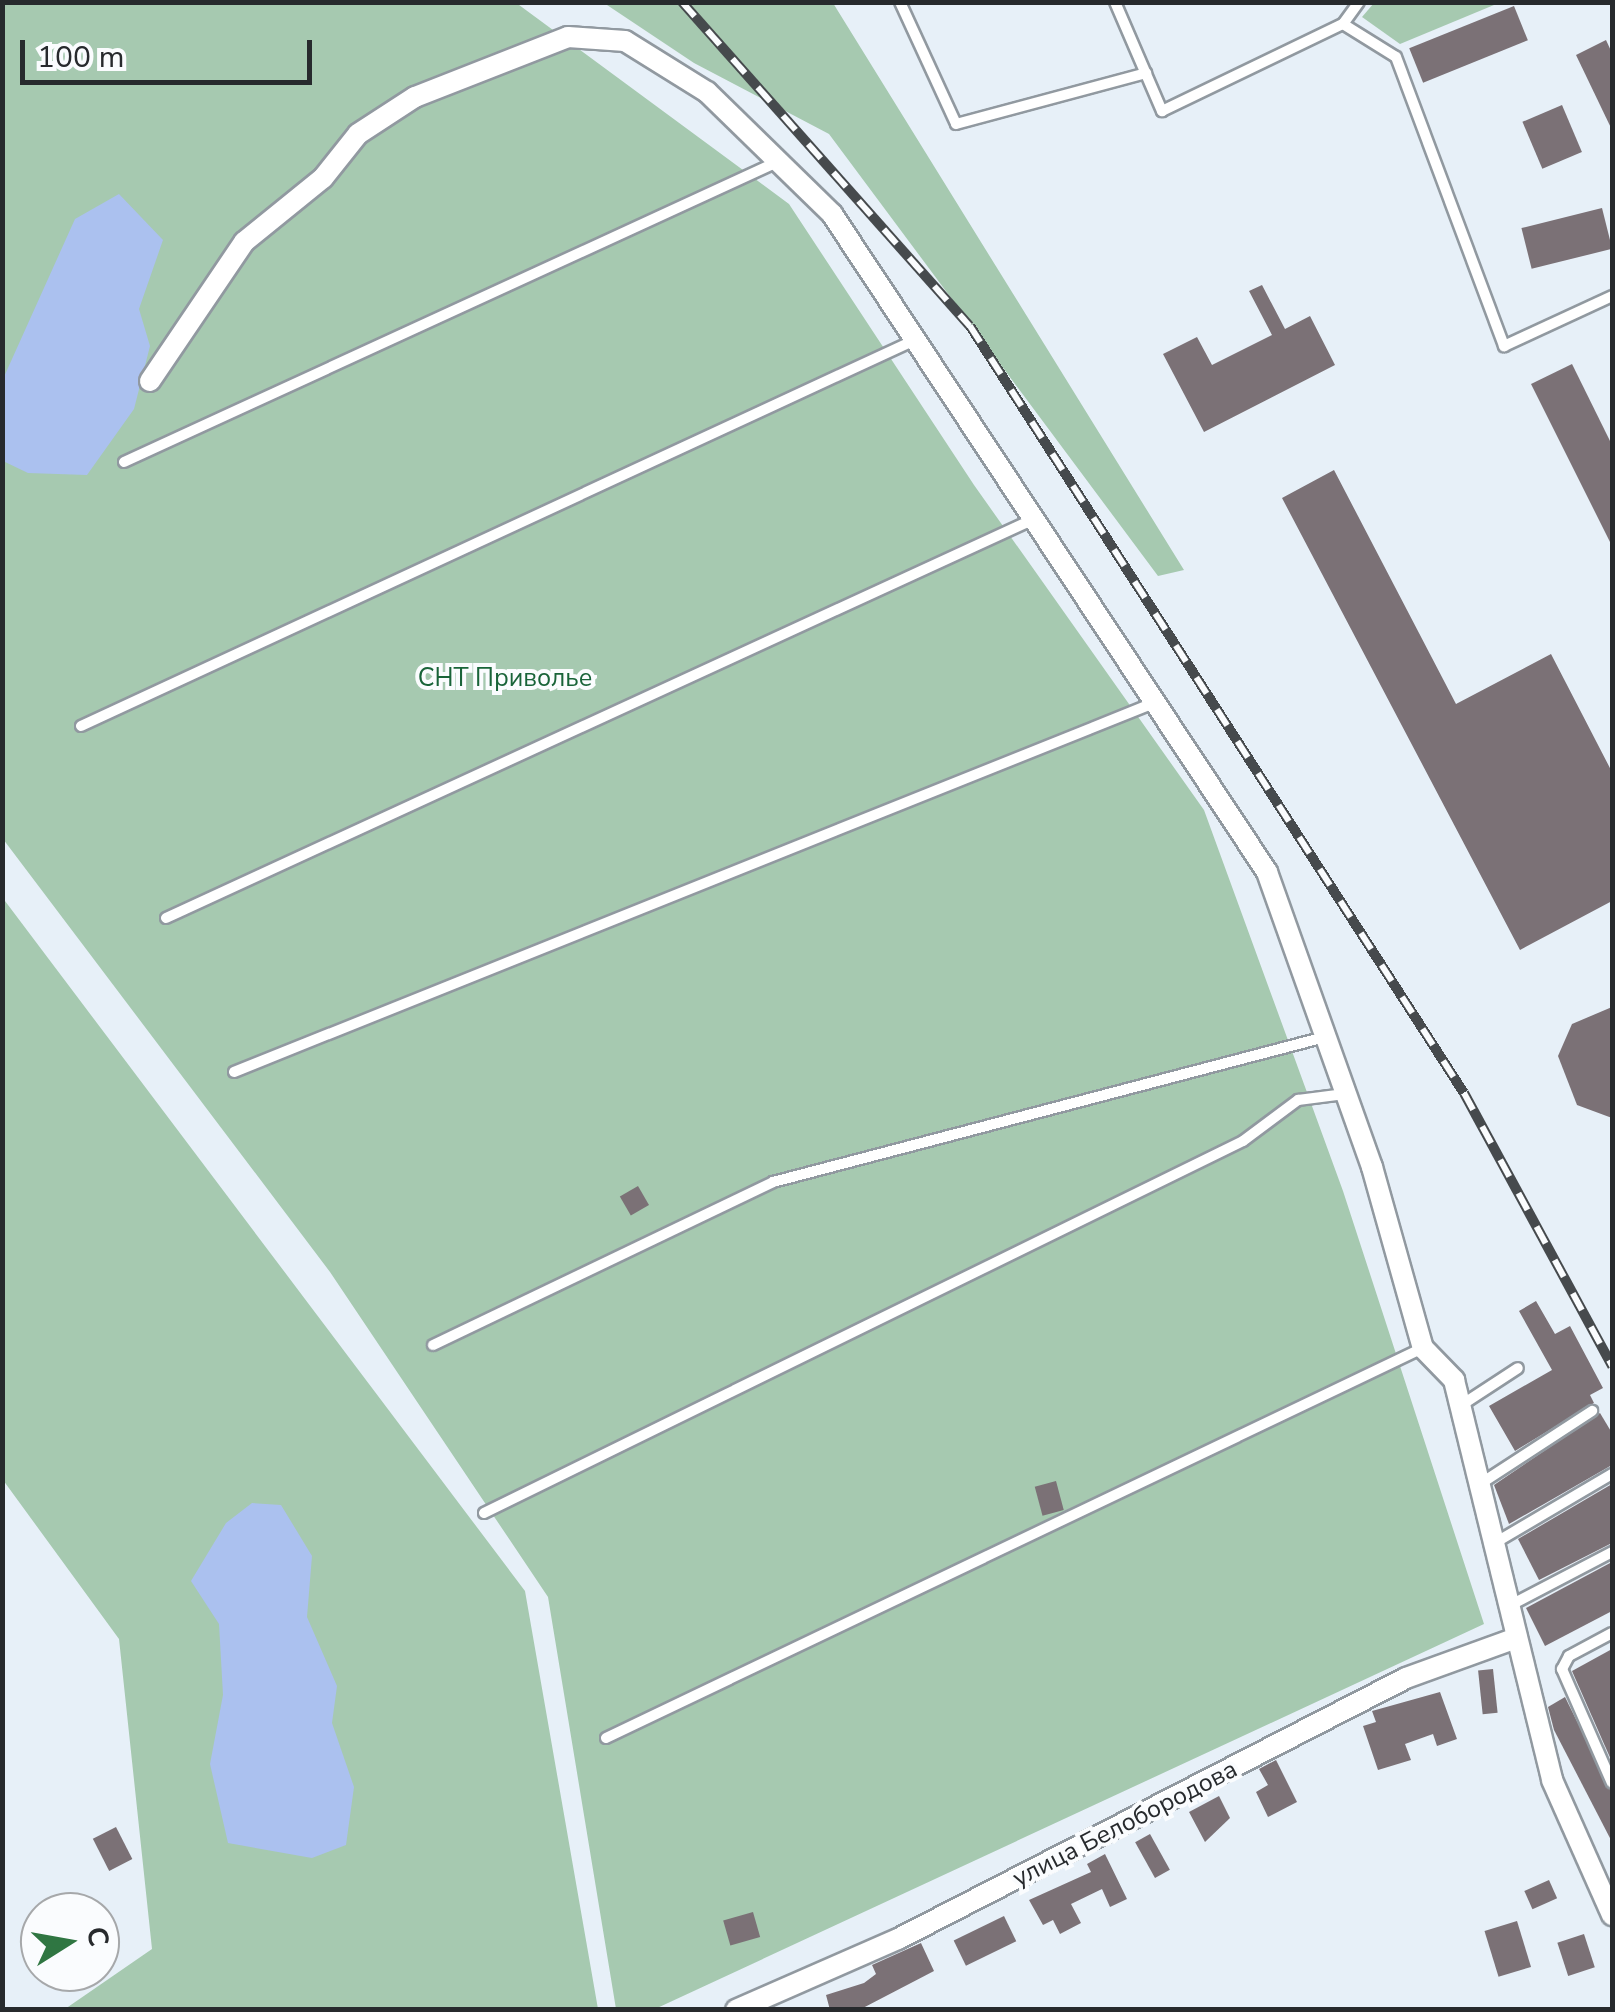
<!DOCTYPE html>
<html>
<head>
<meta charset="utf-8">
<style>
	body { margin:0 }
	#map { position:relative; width:1615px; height:2012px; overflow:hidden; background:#e7f0f8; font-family:"Nunito Sans",sans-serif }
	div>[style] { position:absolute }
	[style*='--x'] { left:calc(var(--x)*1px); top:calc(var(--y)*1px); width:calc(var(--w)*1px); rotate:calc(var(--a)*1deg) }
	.green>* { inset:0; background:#a6c9b0 }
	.water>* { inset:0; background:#abc1ef }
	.building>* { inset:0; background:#7b7176; transform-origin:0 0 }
	.roads { filter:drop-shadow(2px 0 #9199a0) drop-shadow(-2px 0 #9199a0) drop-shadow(0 2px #9199a0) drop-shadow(0 -2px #9199a0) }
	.service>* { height:10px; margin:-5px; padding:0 5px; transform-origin:5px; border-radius:5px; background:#fff }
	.minor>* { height:20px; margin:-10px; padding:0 10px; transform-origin:10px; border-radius:10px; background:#fff }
	.rail>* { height:10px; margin-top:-5px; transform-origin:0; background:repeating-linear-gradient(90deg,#fafcfe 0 19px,#464a4d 0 38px); box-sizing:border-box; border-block:2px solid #464a4d }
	span { translate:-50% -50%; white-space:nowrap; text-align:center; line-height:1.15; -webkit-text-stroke:8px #fafcfe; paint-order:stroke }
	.park-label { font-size:25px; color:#196439 }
	.street-label { font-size:25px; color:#272a2d }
	.frame { position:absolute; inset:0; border:5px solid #272a2d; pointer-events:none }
	.north { position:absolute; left:20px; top:1892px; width:100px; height:100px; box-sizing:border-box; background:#fafcfe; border:2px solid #a6a8aa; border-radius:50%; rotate:79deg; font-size:28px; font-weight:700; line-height:40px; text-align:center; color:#272a2d }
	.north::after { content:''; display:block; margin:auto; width:35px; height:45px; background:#2f7642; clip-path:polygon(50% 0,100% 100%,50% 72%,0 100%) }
	.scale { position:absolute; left:20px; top:40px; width:292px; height:45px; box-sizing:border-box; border:5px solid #272a2d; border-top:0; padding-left:12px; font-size:30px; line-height:35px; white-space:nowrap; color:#272a2d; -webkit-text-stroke:8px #fafcfe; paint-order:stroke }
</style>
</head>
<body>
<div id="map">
	<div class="green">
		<i style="clip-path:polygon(515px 2px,789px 204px,974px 485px,1204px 810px,1343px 1191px,1484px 1624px,655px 2009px,616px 2009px,548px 1597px,330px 1272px,3px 839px,3px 3px)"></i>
		<i style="clip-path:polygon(604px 3px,833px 3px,1184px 570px,1158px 576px,829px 134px,694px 63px)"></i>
		<i style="clip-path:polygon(1374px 3px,1493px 2px,1494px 5px,1400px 44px,1362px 17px)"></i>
		<i style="clip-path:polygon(2px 897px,525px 1591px,598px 2009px,65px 2009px,152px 1949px,119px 1639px,3px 1480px)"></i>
	</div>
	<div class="water">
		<i style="clip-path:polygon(119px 194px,163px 240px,139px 309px,150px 346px,134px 409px,87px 475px,28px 473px,3px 461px,3px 379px,75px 219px)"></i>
		<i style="clip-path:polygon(252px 1503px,281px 1505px,312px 1556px,307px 1617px,337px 1686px,332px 1723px,354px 1787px,346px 1845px,312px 1858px,228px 1843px,210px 1764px,223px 1695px,219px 1624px,191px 1581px,226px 1523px)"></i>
	</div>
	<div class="building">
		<i style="left:1514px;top:6px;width:37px;height:113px;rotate:68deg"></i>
		<i style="clip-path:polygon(1606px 40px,1612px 53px,1612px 130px,1576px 55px)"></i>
		<i style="left:1562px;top:105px;width:51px;height:43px;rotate:67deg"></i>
		<i style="left:1602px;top:208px;width:42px;height:83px;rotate:76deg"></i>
		<i style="clip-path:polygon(1262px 285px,1285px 329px,1310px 316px,1335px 365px,1204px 432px,1163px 354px,1197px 337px,1212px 365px,1272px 335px,1249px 291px)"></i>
		<i style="clip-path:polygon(1572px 364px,1612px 445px,1612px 546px,1531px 384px)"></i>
		<i style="clip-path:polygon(1334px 470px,1456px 704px,1551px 654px,1612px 772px,1612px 901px,1520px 950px,1282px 498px)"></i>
		<i style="clip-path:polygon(1612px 1007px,1612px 1118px,1577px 1105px,1558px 1056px,1572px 1024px)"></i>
		<i style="left:638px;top:1186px;width:22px;height:21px;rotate:60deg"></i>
		<i style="clip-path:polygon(1536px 1301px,1555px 1334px,1570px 1326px,1603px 1388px,1590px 1395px,1594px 1403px,1515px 1451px,1489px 1406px,1552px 1370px,1519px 1311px)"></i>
		<i style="clip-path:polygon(1600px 1413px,1612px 1433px,1612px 1465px,1509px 1524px,1494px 1485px)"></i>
		<i style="left:1056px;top:1481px;width:30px;height:22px;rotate:75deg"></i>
		<i style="clip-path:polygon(1612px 1484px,1612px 1543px,1539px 1580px,1518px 1539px)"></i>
		<i style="clip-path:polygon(1612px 1562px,1612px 1611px,1545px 1646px,1526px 1608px)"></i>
		<i style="clip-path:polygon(1612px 1649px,1612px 1762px,1572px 1671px)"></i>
		<i style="left:1493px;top:1669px;width:44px;height:15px;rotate:84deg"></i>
		<i style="clip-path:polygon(1440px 1692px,1457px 1739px,1437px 1746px,1433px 1734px,1405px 1744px,1411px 1760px,1378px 1770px,1363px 1726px,1376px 1722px,1372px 1711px)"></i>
		<i style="clip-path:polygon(1565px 1697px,1612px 1792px,1612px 1842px,1554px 1730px,1548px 1707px)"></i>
		<i style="clip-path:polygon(1276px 1760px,1297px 1802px,1268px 1817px,1256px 1792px,1268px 1785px,1259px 1769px)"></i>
		<i style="clip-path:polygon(1219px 1796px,1230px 1818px,1205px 1842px,1189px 1812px)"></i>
		<i style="left:116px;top:1827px;width:36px;height:26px;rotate:63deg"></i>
		<i style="left:1150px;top:1834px;width:41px;height:17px;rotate:61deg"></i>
		<i style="clip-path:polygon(1105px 1854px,1127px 1899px,1110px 1907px,1102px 1889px,1071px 1904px,1081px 1923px,1060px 1934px,1053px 1920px,1043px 1925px,1029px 1900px,1091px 1872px,1087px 1864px)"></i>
		<i style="left:1549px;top:1880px;width:20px;height:27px;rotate:66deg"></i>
		<i style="left:753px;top:1912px;width:26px;height:31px;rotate:74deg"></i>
		<i style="left:1004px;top:1916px;width:28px;height:56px;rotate:64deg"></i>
		<i style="left:1517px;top:1921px;width:48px;height:34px;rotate:73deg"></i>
		<i style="left:1584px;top:1934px;width:35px;height:28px;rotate:72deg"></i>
		<i style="clip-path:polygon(921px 1943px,934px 1971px,861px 2009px,830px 2010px,826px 1995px,864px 1983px,876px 1974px,872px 1965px)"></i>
	</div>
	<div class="roads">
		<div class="service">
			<i style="--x:900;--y:2;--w:134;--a:65.3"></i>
			<i style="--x:956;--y:124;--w:197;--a:-15"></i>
			<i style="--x:1115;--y:2;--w:119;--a:66.7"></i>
			<i style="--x:1162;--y:111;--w:201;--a:-25.7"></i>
			<i style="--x:1343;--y:24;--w:27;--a:-54"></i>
			<i style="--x:1343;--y:24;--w:62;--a:31.9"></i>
			<i style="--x:1396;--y:57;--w:309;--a:69.5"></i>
			<i style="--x:1504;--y:346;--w:119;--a:-24.8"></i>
			<i style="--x:124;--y:462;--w:719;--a:-24.67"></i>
			<i style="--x:81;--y:726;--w:919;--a:-24.84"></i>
			<i style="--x:166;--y:918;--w:955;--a:-24.69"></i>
			<i style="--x:234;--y:1072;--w:991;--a:-21.86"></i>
			<i style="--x:433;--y:1345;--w:377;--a:-25.6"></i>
			<i style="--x:773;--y:1182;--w:571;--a:-14.72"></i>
			<i style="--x:1460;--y:1406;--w:69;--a:-33.2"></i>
			<i style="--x:1480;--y:1484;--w:134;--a:-33.1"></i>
			<i style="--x:484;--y:1513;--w:845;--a:-26.11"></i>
			<i style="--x:1243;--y:1141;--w:69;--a:-36.7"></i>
			<i style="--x:1298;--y:1100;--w:47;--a:-7.3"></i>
			<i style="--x:1493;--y:1544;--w:138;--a:-30.5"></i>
			<i style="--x:1507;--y:1607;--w:119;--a:-27.6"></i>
			<i style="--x:1612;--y:1633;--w:49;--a:151.9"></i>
			<i style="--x:1569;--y:1656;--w:15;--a:118"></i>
			<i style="--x:1562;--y:1669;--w:124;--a:66.3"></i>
			<i style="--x:606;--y:1738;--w:905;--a:-25.52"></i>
		</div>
		<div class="minor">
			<i style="--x:150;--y:381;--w:168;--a:-55.9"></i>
			<i style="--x:244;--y:242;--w:102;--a:-39"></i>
			<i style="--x:323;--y:178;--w:56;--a:-51.5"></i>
			<i style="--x:358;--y:134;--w:68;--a:-33"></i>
			<i style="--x:415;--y:97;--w:164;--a:-21.4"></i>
			<i style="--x:568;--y:37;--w:57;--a:4"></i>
			<i style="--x:625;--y:41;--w:97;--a:31.9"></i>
			<i style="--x:707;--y:92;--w:175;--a:44.3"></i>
			<i style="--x:832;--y:214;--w:789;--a:56.53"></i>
			<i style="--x:1267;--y:872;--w:313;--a:70.4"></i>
			<i style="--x:1372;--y:1167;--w:188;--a:74.3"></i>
			<i style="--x:1423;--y:1348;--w:45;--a:45.9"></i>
			<i style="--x:1454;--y:1380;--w:412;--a:76.2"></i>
			<i style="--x:1552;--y:1780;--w:148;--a:66"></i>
			<i style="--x:736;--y:2010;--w:177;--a:-23.7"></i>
			<i style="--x:898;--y:1939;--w:571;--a:-27.19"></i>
			<i style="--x:1406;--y:1678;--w:115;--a:-19.9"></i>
		</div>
	</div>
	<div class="rail">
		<i style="--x:682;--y:2;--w:433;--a:48.4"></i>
		<i style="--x:970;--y:326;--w:912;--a:57.22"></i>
		<i style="--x:1464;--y:1093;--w:311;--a:61.5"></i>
	</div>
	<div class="park-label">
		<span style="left:505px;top:678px">СНТ Приволье</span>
	</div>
	<div class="street-label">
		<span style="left:1125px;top:1824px;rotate:-27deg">улица Белобородова</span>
	</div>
	<div class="frame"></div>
	<div class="north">С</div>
	<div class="scale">100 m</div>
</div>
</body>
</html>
